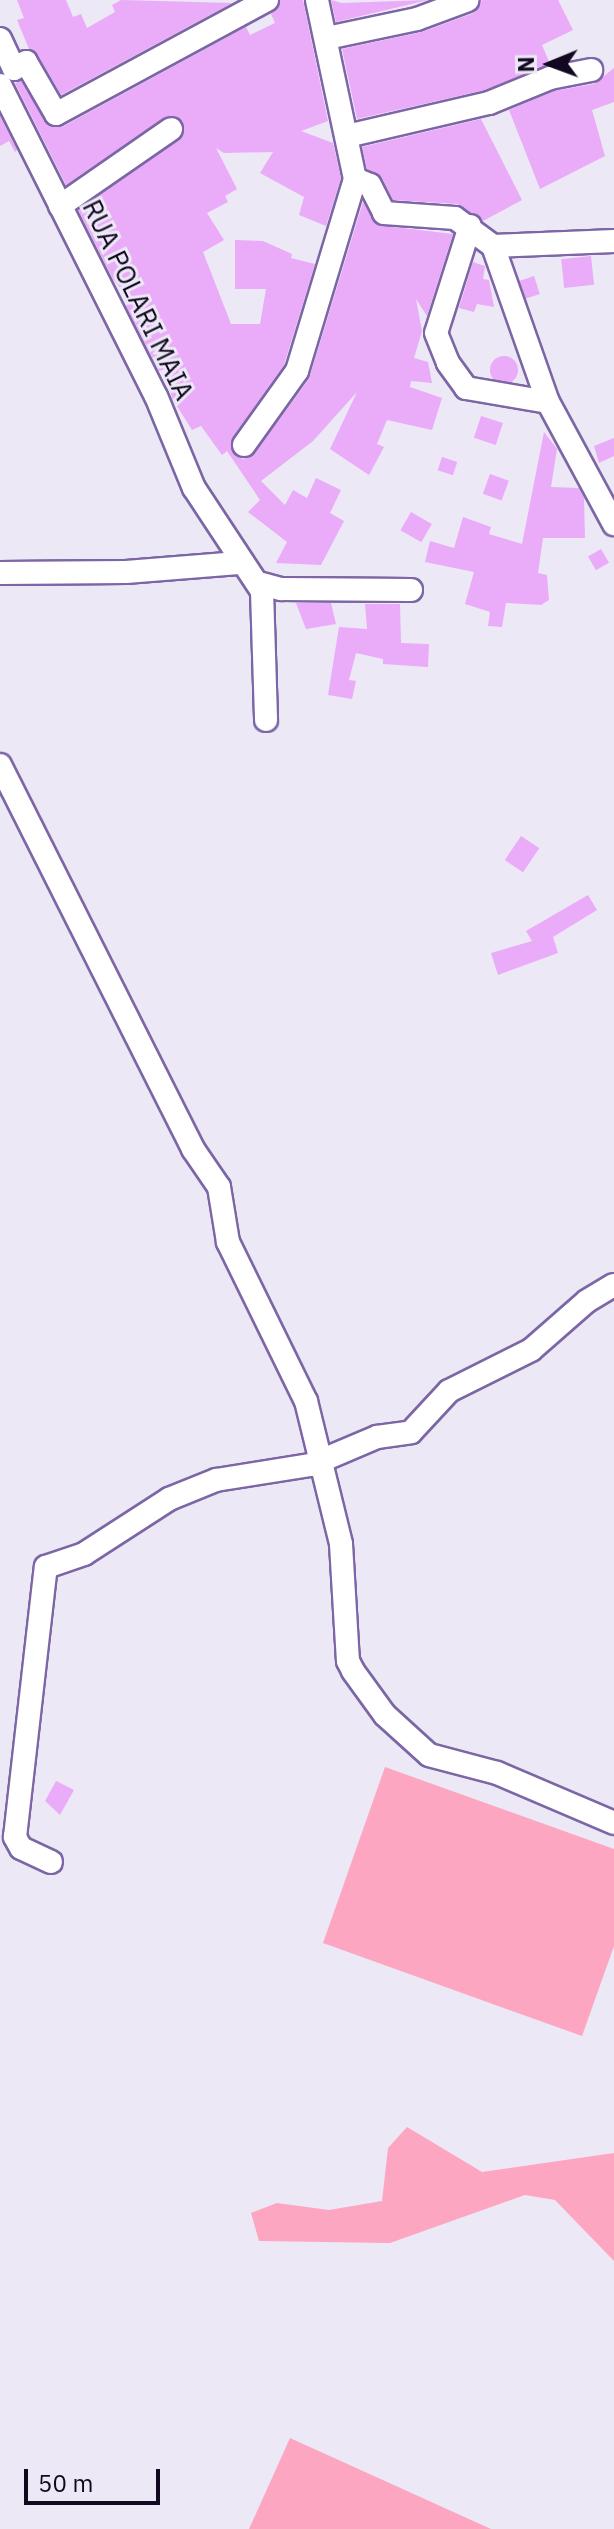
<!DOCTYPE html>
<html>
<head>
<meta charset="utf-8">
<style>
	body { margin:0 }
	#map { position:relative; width:614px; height:2529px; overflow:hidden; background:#ece8f6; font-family:"IBM Plex Sans",sans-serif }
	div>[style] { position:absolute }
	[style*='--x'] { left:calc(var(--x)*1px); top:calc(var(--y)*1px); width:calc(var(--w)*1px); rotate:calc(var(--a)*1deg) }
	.green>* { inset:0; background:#fda6c1 }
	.building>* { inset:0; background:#eaabf9; transform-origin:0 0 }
	.round { border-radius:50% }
	.roads { filter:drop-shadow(2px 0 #7c66a5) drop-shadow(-2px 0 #7c66a5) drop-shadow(0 2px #7c66a5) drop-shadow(0 -2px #7c66a5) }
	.minor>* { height:22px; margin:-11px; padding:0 11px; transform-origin:11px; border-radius:11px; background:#fff }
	span { translate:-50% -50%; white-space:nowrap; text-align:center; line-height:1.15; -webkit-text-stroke:6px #ece8f6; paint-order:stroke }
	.street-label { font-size:26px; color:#120820 }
	.north { position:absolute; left:510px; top:24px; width:80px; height:80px; -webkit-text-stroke:6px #ece8f6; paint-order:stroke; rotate:269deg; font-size:22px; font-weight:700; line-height:32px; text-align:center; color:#120820 }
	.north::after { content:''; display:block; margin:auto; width:28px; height:36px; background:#120820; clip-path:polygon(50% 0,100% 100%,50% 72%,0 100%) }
	.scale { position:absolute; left:24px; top:2469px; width:136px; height:36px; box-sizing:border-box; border:4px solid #120820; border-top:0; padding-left:10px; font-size:24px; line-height:28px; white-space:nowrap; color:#120820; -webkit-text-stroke:6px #ece8f6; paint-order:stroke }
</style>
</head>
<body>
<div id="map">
	<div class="green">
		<i style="clip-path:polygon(385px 1767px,614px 1849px,614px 1946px,582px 2036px,323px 1943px)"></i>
		<i style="clip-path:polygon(407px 2127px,482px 2172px,614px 2153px,614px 2261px,555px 2200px,525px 2195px,390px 2243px,259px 2241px,251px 2213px,277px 2203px,329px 2210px,382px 2201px,388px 2148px)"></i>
		<i style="clip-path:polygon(290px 2438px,491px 2529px,249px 2529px)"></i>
	</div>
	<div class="building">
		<i style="clip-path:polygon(17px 0,66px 0,73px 17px,81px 14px,87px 28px,115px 12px,112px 5px,121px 0,232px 3px,61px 95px,38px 55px,29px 49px,17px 20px,24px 18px)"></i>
		<i style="clip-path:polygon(281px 0,303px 0,328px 121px,301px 131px,333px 143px,341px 178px,326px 226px,299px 215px,304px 197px,260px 173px,273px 152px,224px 153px,216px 148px,237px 189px,225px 196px,228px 202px,207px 213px,224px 240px,203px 252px,231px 324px,260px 324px,266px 289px,235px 289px,235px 240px,263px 241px,292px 254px,291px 258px,315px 264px,284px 365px,232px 438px,235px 456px,243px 459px,255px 453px,309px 379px,363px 202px,377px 225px,453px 234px,427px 316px,416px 299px,422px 331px,414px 358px,428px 362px,432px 383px,411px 381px,410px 387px,442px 398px,432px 430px,387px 420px,377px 444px,384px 447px,369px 475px,330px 449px,357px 392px,313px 441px,261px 481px,285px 505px,293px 490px,307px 498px,316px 478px,341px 490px,330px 513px,344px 521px,321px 565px,276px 563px,287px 542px,248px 512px,260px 500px,227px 451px,222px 455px,201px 426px,192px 430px,172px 398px,165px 369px,159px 371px,126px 306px,130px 300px,113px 279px,78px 210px,179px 140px,183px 122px,176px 116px,163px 118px,66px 185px,15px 83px,21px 81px,48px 126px,62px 127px,246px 27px,250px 35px,275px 23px,271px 14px)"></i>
		<i style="clip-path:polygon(331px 0,342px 3px,428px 0,336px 22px)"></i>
		<i style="clip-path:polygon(482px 0,558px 0,573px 30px,542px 45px,550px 64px,485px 90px,357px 119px,342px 49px,422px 32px,474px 13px)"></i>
		<i style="clip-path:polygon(614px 68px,614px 102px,592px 110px,605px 156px,540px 189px,509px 110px,554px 91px,594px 84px)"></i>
		<i style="clip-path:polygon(0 116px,17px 150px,15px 152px,9px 141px,0 146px)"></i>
		<i style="clip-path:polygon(481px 119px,522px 200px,483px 221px,457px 204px,393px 200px,382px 178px,367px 169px,362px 147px)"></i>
		<i style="left:591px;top:256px;width:29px;height:30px;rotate:84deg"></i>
		<i style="clip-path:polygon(473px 262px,485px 266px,483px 279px,489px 280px,494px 307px,477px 304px,474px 312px,459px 308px)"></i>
		<i style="left:534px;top:276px;width:19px;height:15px;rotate:72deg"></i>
		<i class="round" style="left:490px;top:356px;width:28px;height:28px"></i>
		<i style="left:481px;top:416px;width:23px;height:23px;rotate:18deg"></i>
		<i style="clip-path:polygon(544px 432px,557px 449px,551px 487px,579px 488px,584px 498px,585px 538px,543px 538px,538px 573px,547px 575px,549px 600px,541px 605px,506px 603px,502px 627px,488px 626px,490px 612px,465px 604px,474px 572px,425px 562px,430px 541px,454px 548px,463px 517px,491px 527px,489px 534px,522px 544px)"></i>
		<i style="clip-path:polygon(614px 438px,614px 456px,599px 463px,594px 446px)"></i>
		<i style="left:442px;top:457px;width:16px;height:14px;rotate:18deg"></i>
		<i style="left:490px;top:474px;width:20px;height:21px;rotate:20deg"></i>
		<i style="left:411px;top:512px;width:24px;height:21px;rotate:30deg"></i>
		<i style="left:601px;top:549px;width:16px;height:15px;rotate:60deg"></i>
		<i style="clip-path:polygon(296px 603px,331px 603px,336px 624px,306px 629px)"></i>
		<i style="clip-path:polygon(365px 604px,400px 604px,401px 643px,429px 644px,428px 667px,383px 664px,383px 659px,356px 653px,349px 680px,356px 681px,352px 699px,328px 695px,339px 627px,367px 629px)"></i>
		<i style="left:521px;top:836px;width:22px;height:29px;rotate:34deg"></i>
		<i style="clip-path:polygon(588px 895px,597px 910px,553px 937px,558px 953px,498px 975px,491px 953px,532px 941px,526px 931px)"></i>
		<i style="clip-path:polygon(56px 1781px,74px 1790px,60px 1815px,45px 1801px)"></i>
	</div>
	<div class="roads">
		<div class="minor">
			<i style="--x:327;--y:38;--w:92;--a:-11.9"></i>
			<i style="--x:417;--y:19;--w:54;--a:-20.4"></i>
			<i style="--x:0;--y:39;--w:33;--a:65"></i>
			<i style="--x:14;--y:69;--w:14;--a:-30"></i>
			<i style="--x:26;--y:62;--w:60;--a:60"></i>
			<i style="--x:56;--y:114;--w:240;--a:-28.4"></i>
			<i style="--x:0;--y:85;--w:348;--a:63.4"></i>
			<i style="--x:156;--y:396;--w:100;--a:67.6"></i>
			<i style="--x:194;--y:488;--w:123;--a:56.6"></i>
			<i style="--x:262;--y:591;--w:129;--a:88.2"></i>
			<i style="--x:347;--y:136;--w:146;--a:-13.1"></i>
			<i style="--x:489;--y:103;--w:66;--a:-22.3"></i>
			<i style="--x:550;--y:78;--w:42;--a:-11"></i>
			<i style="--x:355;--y:179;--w:16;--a:22"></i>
			<i style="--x:370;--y:185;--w:31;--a:63"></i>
			<i style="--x:384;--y:213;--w:71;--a:4"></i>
			<i style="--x:455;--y:218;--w:47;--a:36.4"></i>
			<i style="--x:493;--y:246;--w:121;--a:-2.4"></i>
			<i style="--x:60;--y:206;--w:135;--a:-34.7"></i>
			<i style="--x:470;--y:226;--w:112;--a:107.6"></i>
			<i style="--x:436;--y:333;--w:32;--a:68"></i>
			<i style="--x:448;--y:363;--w:31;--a:54"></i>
			<i style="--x:466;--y:388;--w:83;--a:9.7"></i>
			<i style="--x:493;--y:246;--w:165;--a:70.6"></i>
			<i style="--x:548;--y:402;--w:139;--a:61.6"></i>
			<i style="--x:244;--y:445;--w:91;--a:-54.4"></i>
			<i style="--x:297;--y:371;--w:201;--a:-73.2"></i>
			<i style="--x:355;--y:179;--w:183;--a:-102"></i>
			<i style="--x:0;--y:573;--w:126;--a:-0.5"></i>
			<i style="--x:126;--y:572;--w:113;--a:-4.6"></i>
			<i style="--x:258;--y:583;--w:24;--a:15"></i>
			<i style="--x:281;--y:589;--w:130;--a:0.4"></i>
			<i style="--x:0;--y:765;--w:430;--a:63.3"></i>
			<i style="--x:193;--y:1149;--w:46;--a:55.6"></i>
			<i style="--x:219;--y:1187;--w:56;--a:80.7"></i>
			<i style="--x:228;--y:1242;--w:177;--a:63.9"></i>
			<i style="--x:306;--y:1401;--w:147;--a:76.2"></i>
			<i style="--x:341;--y:1544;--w:117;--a:86.6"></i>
			<i style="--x:348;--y:1661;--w:11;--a:63"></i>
			<i style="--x:353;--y:1671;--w:54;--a:54"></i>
			<i style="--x:385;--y:1715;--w:59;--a:42.3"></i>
			<i style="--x:429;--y:1755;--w:70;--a:14.8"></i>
			<i style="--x:497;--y:1773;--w:127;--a:23.1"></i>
			<i style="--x:51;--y:1862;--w:33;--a:-155"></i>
			<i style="--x:21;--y:1848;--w:13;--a:-119"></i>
			<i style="--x:15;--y:1837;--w:272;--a:-83.5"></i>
			<i style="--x:46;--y:1567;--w:40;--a:-18.9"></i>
			<i style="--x:84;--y:1554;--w:101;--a:-32.9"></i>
			<i style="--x:169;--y:1499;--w:51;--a:-22"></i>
			<i style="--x:216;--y:1480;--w:96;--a:-9"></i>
			<i style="--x:311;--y:1465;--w:72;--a:-23"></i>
			<i style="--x:377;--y:1437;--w:34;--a:-8"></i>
			<i style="--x:411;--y:1432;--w:56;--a:-47.2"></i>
			<i style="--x:449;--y:1391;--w:92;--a:-26.6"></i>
			<i style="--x:531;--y:1350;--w:74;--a:-41.2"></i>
			<i style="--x:587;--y:1301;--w:31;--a:-31"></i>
		</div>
	</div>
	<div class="street-label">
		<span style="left:138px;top:300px;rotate:64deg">RUA POLARI MAIA</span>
	</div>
	<div class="north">N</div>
	<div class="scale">50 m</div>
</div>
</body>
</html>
